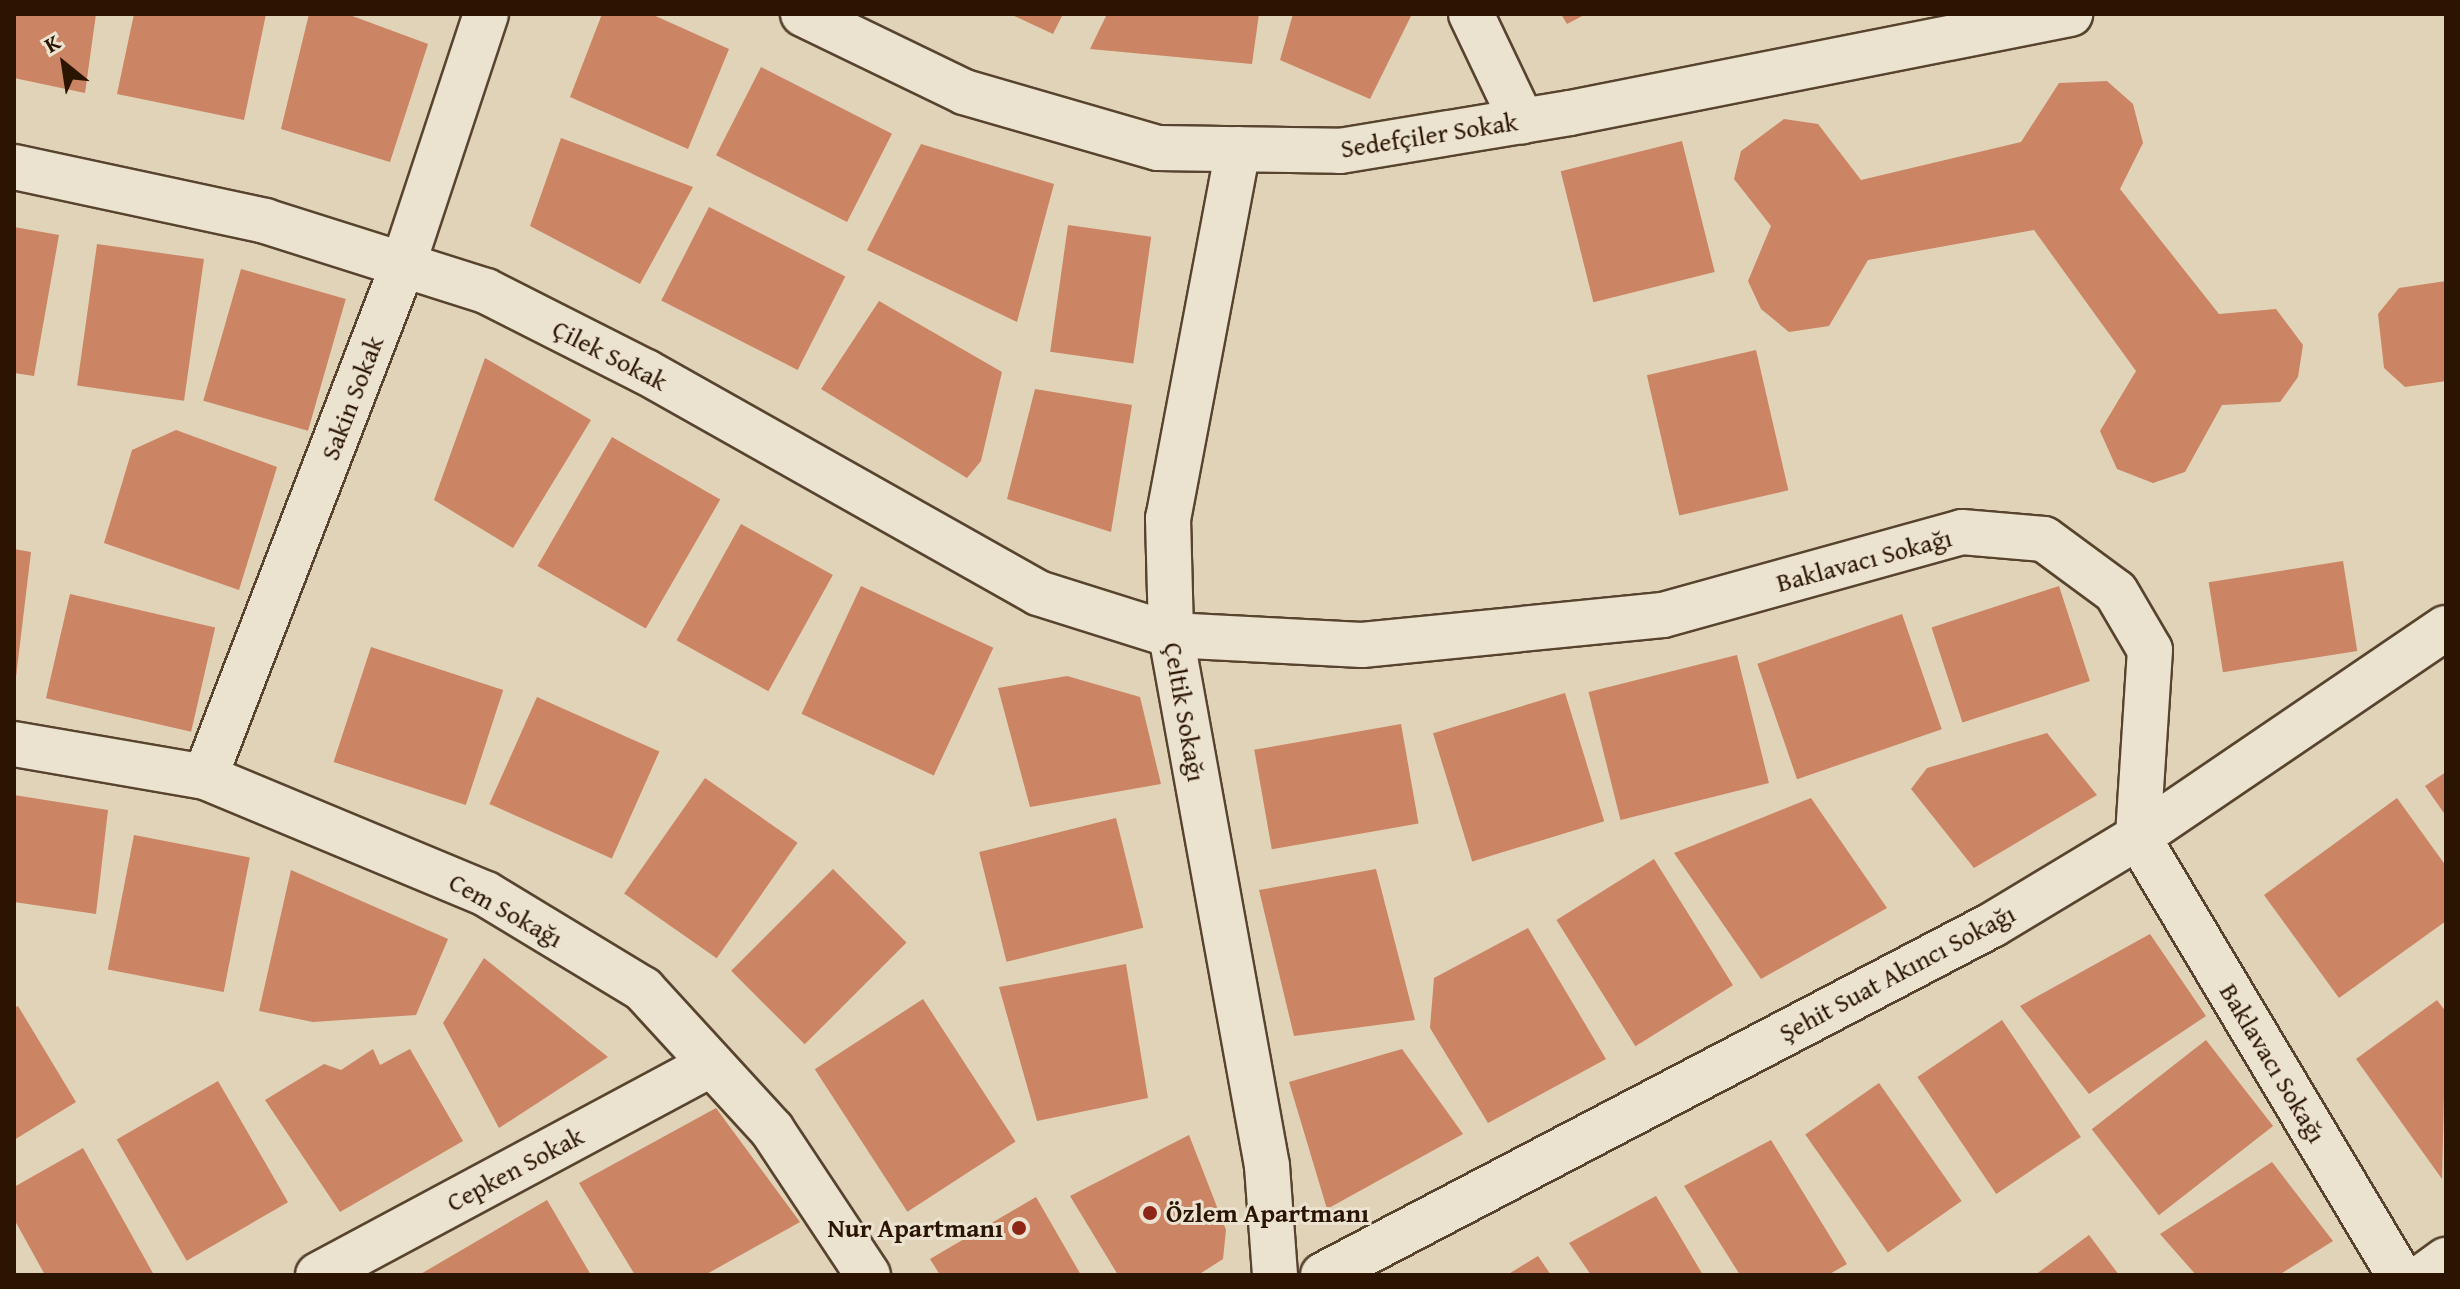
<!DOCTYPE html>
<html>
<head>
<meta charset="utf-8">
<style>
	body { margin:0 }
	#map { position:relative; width:2460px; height:1289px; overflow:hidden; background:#e1d3b7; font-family:"Gentium Book Plus",serif }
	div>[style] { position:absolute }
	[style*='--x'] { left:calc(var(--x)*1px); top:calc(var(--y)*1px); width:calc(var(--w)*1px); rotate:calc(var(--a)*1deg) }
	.building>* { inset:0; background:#cb8464; transform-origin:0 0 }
	.roads { filter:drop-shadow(2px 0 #58442e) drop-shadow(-2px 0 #58442e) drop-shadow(0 2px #58442e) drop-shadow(0 -2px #58442e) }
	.minor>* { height:44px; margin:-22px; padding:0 22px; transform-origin:22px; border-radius:22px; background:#ece2d0 }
	.dots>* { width:22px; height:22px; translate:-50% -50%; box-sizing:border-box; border:4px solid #ece2d0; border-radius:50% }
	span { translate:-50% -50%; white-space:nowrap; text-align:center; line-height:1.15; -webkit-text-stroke:6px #ece2d0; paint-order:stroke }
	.street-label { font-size:26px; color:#2b1500 }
	.poi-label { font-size:26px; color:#2b1500; font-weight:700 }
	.left { translate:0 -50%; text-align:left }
	.right { translate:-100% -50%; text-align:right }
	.frame { position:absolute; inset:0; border:16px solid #2b1500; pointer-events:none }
	.north { position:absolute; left:24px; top:24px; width:80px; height:80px; -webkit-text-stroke:6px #ece2d0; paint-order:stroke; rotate:330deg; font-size:22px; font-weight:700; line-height:32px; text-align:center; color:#2b1500 }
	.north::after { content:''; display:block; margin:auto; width:28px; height:36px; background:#2b1500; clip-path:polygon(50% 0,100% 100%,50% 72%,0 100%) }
</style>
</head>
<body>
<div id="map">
	<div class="building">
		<i style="clip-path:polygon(14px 14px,96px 14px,85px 93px,14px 78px)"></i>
		<i style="clip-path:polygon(134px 14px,266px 14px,244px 120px,117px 94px)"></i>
		<i style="clip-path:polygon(309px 14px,347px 14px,428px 44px,390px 162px,281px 129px)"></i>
		<i style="clip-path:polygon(602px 14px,651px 14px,729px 49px,688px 149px,570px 97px)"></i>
		<i style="clip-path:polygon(1010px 14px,1063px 14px,1053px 34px)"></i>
		<i style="clip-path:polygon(1107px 14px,1259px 14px,1252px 64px,1090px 49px)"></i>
		<i style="clip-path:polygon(1293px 14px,1412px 14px,1370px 99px,1280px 60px)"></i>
		<i style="clip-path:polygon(1561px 14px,1586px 14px,1567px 24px)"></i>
		<i style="left:761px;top:67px;width:147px;height:99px;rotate:27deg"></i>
		<i style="clip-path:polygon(2107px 81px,2133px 104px,2143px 143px,2120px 189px,2219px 314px,2276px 309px,2303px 345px,2298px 377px,2280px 402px,2222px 405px,2185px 472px,2153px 483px,2117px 469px,2100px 431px,2136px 371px,2034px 230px,1868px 260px,1829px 326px,1789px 332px,1761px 309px,1748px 281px,1771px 226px,1734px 179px,1741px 151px,1784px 119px,1818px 124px,1861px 180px,2021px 142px,2059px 83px)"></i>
		<i style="clip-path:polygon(561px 138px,693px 187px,640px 284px,530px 226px)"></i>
		<i style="left:1682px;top:141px;width:135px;height:125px;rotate:76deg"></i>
		<i style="clip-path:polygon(921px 144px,1054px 184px,1017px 322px,867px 250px)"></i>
		<i style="left:709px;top:207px;width:153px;height:105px;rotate:27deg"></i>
		<i style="left:1068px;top:225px;width:84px;height:128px;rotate:8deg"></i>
		<i style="clip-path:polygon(14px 227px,59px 235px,34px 376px,14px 373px)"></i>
		<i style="left:97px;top:244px;width:108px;height:143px;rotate:8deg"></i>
		<i style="left:241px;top:269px;width:109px;height:137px;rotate:16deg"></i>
		<i style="clip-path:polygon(2446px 281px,2446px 381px,2405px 387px,2384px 368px,2378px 314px,2399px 288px)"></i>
		<i style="clip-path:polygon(879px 301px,1002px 372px,981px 461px,967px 478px,821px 389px)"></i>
		<i style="left:1756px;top:350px;width:144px;height:112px;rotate:77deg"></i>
		<i style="clip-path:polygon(485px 358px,591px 420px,513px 548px,434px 500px)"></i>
		<i style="clip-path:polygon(1035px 389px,1132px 405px,1111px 532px,1007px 499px)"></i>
		<i style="clip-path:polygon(176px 430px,277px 467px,239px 590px,104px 543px,132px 450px)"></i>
		<i style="left:612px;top:437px;width:125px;height:149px;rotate:30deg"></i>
		<i style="left:741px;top:524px;width:105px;height:133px;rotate:29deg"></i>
		<i style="clip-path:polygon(14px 549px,31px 552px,16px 677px,14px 677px)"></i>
		<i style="left:2343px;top:561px;width:91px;height:136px;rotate:81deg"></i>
		<i style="left:861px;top:586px;width:146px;height:141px;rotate:25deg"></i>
		<i style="left:2059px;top:586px;width:100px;height:134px;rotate:72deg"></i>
		<i style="left:70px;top:594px;width:149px;height:107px;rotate:13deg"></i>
		<i style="left:1902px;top:614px;width:122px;height:153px;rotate:71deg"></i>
		<i style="left:371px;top:647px;width:139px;height:121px;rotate:18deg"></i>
		<i style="left:1737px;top:655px;width:132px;height:153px;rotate:76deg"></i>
		<i style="clip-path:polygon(1067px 676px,1140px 697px,1161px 784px,1030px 807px,998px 688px)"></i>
		<i style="left:1565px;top:693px;width:134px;height:138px;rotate:73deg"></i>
		<i style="left:537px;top:697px;width:134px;height:117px;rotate:24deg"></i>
		<i style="left:1401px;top:724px;width:101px;height:149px;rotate:80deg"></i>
		<i style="clip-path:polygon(2047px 733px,2097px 795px,1974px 868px,1911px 789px,1927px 768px)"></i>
		<i style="clip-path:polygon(2446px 772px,2446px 816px,2425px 786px)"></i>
		<i style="left:705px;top:778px;width:113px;height:141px;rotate:35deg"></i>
		<i style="clip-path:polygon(14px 795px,108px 810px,96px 914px,14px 902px)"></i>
		<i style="clip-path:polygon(1811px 798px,1887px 908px,1761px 979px,1674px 853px)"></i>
		<i style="clip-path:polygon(2397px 798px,2446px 866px,2446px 921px,2339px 998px,2264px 895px)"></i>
		<i style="left:1116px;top:818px;width:113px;height:141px;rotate:76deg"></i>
		<i style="left:134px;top:835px;width:118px;height:137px;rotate:11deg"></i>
		<i style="left:1654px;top:859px;width:149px;height:115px;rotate:58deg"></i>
		<i style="left:833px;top:869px;width:104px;height:144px;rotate:45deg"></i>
		<i style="clip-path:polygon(1376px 869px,1415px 1020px,1294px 1036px,1259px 890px)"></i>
		<i style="clip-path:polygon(291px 870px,448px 939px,416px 1015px,313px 1022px,259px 1011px)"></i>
		<i style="clip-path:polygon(1528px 928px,1606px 1059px,1488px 1123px,1430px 1028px,1434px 978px)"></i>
		<i style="clip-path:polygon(2150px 934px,2206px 1016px,2089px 1094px,2020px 1006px)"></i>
		<i style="clip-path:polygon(484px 958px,608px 1057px,499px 1128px,443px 1023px)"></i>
		<i style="clip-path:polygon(1126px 964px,1148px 1098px,1037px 1121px,999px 987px)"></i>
		<i style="left:923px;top:999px;width:170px;height:129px;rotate:57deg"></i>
		<i style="clip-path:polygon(2437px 1000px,2446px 1012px,2442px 1179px,2356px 1059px)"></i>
		<i style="clip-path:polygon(18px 1006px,76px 1102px,14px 1140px,14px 1008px)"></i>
		<i style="left:2002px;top:1020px;width:141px;height:102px;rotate:56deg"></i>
		<i style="left:2206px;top:1040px;width:109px;height:145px;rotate:52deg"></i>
		<i style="clip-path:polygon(373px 1049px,380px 1065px,410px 1049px,463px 1141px,340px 1212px,265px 1100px,324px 1064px,341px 1070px)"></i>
		<i style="clip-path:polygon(1402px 1049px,1463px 1134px,1327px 1209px,1289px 1082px)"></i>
		<i style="left:218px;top:1081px;width:140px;height:117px;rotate:60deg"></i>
		<i style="left:1879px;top:1083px;width:144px;height:90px;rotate:55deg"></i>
		<i style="clip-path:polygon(716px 1108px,800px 1222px,705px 1275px,635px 1275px,579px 1183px)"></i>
		<i style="clip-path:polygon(1189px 1135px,1226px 1230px,1223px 1259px,1198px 1275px,1118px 1275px,1070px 1196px)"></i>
		<i style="clip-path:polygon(1771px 1140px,1847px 1264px,1828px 1275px,1740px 1275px,1684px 1186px)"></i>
		<i style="clip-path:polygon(83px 1148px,154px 1275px,45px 1275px,14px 1219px,14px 1187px)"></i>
		<i style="clip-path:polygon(2272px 1162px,2333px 1241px,2279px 1275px,2196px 1275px,2160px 1234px)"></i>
		<i style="clip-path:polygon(1656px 1196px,1703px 1275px,1591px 1275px,1569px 1243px)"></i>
		<i style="clip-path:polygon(1036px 1197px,1081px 1275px,940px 1275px,930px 1259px)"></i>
		<i style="clip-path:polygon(547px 1200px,591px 1275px,419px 1275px)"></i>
		<i style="clip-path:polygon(2089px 1235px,2119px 1275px,2035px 1275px)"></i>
		<i style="clip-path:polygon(1538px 1256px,1551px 1275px,1507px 1275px)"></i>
	</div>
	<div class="roads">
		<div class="minor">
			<i style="--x:803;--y:14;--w:179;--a:25.8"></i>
			<i style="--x:964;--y:92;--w:202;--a:16.1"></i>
			<i style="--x:1158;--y:148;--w:182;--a:0.9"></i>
			<i style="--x:1340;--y:151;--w:233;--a:-9.4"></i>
			<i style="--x:1570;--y:113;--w:510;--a:-11.2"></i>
			<i style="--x:1471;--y:14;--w:119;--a:64.5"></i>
			<i style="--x:1238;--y:149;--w:376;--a:100.7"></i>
			<i style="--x:1168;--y:518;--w:117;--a:88.5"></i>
			<i style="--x:1171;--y:635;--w:540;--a:79.75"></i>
			<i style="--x:1267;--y:1166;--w:109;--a:85.8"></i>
			<i style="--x:14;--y:167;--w:257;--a:12.1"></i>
			<i style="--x:265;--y:221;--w:232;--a:17.6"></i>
			<i style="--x:486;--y:291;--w:179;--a:26.9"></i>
			<i style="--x:646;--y:372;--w:450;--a:29.4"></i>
			<i style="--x:1038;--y:593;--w:139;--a:17.5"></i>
			<i style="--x:1171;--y:635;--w:191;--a:3"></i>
			<i style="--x:1362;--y:645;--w:302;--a:-5.7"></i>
			<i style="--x:1663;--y:615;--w:310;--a:-15.5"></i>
			<i style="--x:1962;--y:532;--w:82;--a:4.9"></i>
			<i style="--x:2044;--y:539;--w:89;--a:36.4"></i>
			<i style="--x:2116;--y:592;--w:67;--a:59.6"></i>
			<i style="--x:2150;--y:650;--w:187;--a:93.7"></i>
			<i style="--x:2138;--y:837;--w:510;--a:59.21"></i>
			<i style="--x:14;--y:744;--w:194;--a:9.8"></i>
			<i style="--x:205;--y:777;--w:304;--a:22.6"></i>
			<i style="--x:486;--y:894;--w:184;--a:31.2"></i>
			<i style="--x:643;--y:989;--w:191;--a:47.5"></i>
			<i style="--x:772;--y:1130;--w:174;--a:56.5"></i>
			<i style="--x:205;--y:777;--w:552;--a:-68.87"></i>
			<i style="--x:404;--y:262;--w:261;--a:-71.7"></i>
			<i style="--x:318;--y:1275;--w:446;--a:-28.2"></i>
			<i style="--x:1323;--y:1275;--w:755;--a:-27.62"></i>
			<i style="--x:1992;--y:925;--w:170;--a:-31.1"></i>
			<i style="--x:2138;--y:837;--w:372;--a:-34.2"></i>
			<i style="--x:2425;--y:1275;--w:26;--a:-36"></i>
		</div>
	</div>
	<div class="dots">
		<i style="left:1150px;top:1213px;background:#8f2418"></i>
		<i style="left:1019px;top:1228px;background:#8f2418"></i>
	</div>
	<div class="street-label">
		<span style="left:1429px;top:135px;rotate:-9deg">Sedefçiler Sokak</span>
		<span style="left:610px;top:355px;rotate:27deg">Çilek Sokak</span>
		<span style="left:352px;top:398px;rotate:-69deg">Sakin Sokak</span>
		<span style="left:1864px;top:560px;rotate:-15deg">Baklavacı Sokağı</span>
		<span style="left:1185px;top:712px;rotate:80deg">Çeltik Sokağı</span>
		<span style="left:506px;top:910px;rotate:29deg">Cem Sokağı</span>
		<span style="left:1897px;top:973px;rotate:-28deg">Şehit Suat Akıncı Sokağı</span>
		<span style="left:2273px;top:1063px;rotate:59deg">Baklavacı Sokağı</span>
		<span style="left:515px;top:1169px;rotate:-28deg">Cepken Sokak</span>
	</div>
	<div class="poi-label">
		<span class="left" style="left:1166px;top:1213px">Özlem Apartmanı</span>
		<span class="right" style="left:1003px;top:1228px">Nur Apartmanı</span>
	</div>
	<div class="frame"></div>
	<div class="north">K</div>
</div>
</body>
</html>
